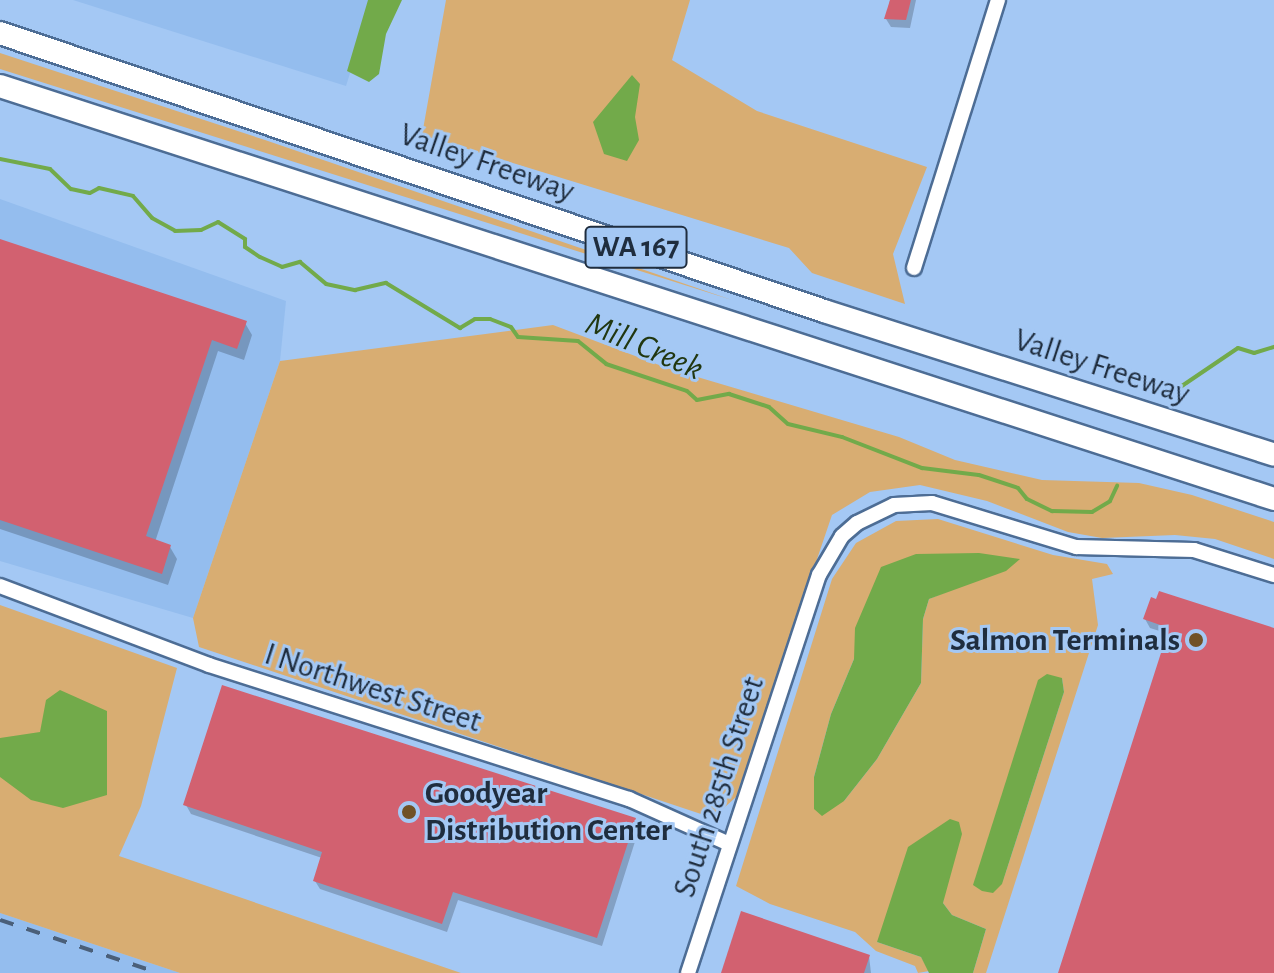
<!DOCTYPE html>
<html>
<head>
<meta charset="utf-8">
<style>
	body { margin:0 }
	#map { position:relative; width:1274px; height:973px; overflow:hidden; background:#a4c8f4; font-family:"Alegreya Sans",sans-serif }
	div>[style] { position:absolute }
	[style*='--x'] { left:calc(var(--x)*1px); top:calc(var(--y)*1px); width:calc(var(--w)*1px); rotate:calc(var(--a)*1deg) }
	.built>* { inset:0; background:#94bdee }
	.green>* { inset:0; background:#d8ad72 }
	.water>* { inset:0; background:#72aa4a }
	.shadow>* { inset:0; background:#0003 }
	.stream>* { height:4px; margin:-2px; padding:0 2px; transform-origin:2px; border-radius:2px; background:#72aa4a }
	.building>* { inset:0; background:#d26170 }
	.roads { filter:drop-shadow(2px 0 #4d6d95) drop-shadow(-2px 0 #4d6d95) drop-shadow(0 2px #4d6d95) drop-shadow(0 -2px #4d6d95) }
	.minor>* { height:14px; margin:-7px; padding:0 7px; transform-origin:7px; border-radius:7px; background:#fff }
	.highway>* { height:22px; margin:-11px; padding:0 11px; transform-origin:11px; border-radius:11px; background:#fff }
	.rail>* { height:4px; margin-top:-2px; transform-origin:0; background:repeating-linear-gradient(90deg,#4a5f79 0 14px,transparent 0 28px) }
	.dots>* { width:22px; height:22px; translate:-50% -50%; box-sizing:border-box; border:4px solid #a4c8f4; border-radius:50% }
	span { translate:-50% -50%; white-space:nowrap; text-align:center; line-height:1.15; -webkit-text-stroke:6px #a4c8f4; paint-order:stroke }
	.shield-label span { padding:2px 6px; background:#a4c8f4; border:2px solid; border-radius:6px; -webkit-text-stroke-width:0 }
	.shield-label { font-size:30px; color:#1f2d3e; font-weight:700 }
	.street-label { font-size:32px; color:#1f2d3e }
	.poi-label { font-size:32px; color:#1f2d3e; font-weight:700 }
	.right { translate:-100% -50%; text-align:right }
	.left { translate:0 -50%; text-align:left }
	.water-label { font-size:34px; color:#213710; font-style:italic }
</style>
</head>
<body>
<div id="map">
	<div class="built">
		<i style="clip-path:polygon(73px 0,373px 0,346px 86px)"></i>
		<i style="clip-path:polygon(0 199px,286px 301px,280px 361px,193px 618px,0 561px)"></i>
		<i style="clip-path:polygon(0 913px,180px 973px,0 973px)"></i>
	</div>
	<div class="green">
		<i style="clip-path:polygon(446px 0,690px 0,672px 60px,757px 111px,927px 167px,893px 254px,905px 304px,812px 273px,789px 248px,422px 135px)"></i>
		<i style="clip-path:polygon(0 53px,265px 140px,732px 300px,0 69px)"></i>
		<i style="clip-path:polygon(553px 325px,667px 368px,899px 437px,955px 460px,1042px 480px,1139px 483px,1192px 495px,1274px 522px,1274px 559px,1215px 539px,1175px 535px,1102px 538px,1068px 532px,987px 501px,920px 485px,870px 492px,832px 515px,736px 797px,713px 818px,199px 647px,193px 618px,280px 361px)"></i>
		<i style="clip-path:polygon(evenodd,938px 519px,1053px 555px,1107px 564px,1113px 574px,1092px 579px,1098px 625px,986px 973px,973px 973px,986px 929px,952px 915px,943px 903px,945px 886px,877px 942px,921px 957px,929px 971px,918px 973px,915px 966px,876px 951px,855px 932px,770px 904px,736px 886px,832px 579px,856px 543px,896px 521px,938px 519px,979px 553px,966px 584px,929px 599px,923px 619px,921px 683px,877px 759px,844px 801px,814px 777px,831px 714px,854px 659px,979px 553px,938px 519px,1062px 678px,1064px 692px,1002px 884px,1062px 678px)"></i>
		<i style="clip-path:polygon(0 605px,177px 668px,141px 806px,119px 856px,461px 973px,180px 973px,0 913px)"></i>
	</div>
	<div class="water">
		<i style="clip-path:polygon(368px 0,402px 0,386px 34px,379px 74px,369px 82px,347px 71px)"></i>
		<i style="clip-path:polygon(632px 75px,640px 84px,635px 117px,639px 140px,627px 161px,604px 154px,593px 122px)"></i>
		<i style="clip-path:polygon(979px 553px,1020px 559px,1006px 571px,929px 599px,923px 619px,921px 683px,877px 759px,844px 801px,822px 816px,814px 809px,814px 777px,831px 714px,854px 659px,855px 628px,881px 567px,916px 554px)"></i>
		<i style="clip-path:polygon(1047px 674px,1062px 678px,1064px 692px,1002px 884px,993px 893px,982px 891px,973px 885px,1038px 680px)"></i>
		<i style="clip-path:polygon(60px 690px,107px 711px,107px 795px,63px 808px,31px 800px,0 777px,0 738px,40px 732px,46px 700px)"></i>
		<i style="clip-path:polygon(950px 819px,959px 822px,962px 834px,943px 903px,952px 915px,986px 929px,973px 973px,929px 973px,921px 957px,877px 942px,908px 847px)"></i>
	</div>
	<div class="shadow">
		<i style="clip-path:polygon(890px 0,916px 0,910px 28px,891px 27px,886px 19px)"></i>
		<i style="clip-path:polygon(0 241px,245px 323px,252px 335px,244px 360px,218px 351px,155px 542px,170px 547px,177px 559px,168px 585px,0 529px)"></i>
		<i style="clip-path:polygon(1145px 619px,1274px 630px,1274px 973px,1060px 973px,1169px 634px,1150px 628px)"></i>
		<i style="clip-path:polygon(186px 805px,634px 820px,639px 829px,602px 946px,458px 900px,447px 932px,320px 889px,315px 881px,322px 858px,191px 814px)"></i>
		<i style="clip-path:polygon(869px 956px,871px 973px,723px 973px)"></i>
	</div>
	<div class="stream">
		<i style="--x:0;--y:159;--w:51;--a:11.3"></i>
		<i style="--x:50;--y:169;--w:29;--a:44"></i>
		<i style="--x:71;--y:189;--w:19;--a:12"></i>
		<i style="--x:90;--y:193;--w:10;--a:-29"></i>
		<i style="--x:99;--y:188;--w:35;--a:13"></i>
		<i style="--x:133;--y:196;--w:29;--a:49"></i>
		<i style="--x:152;--y:218;--w:26;--a:29"></i>
		<i style="--x:175;--y:231;--w:26;--a:-2"></i>
		<i style="--x:201;--y:230;--w:19;--a:-25"></i>
		<i style="--x:218;--y:222;--w:32;--a:32"></i>
		<i style="--x:245;--y:239;--w:8;--a:90"></i>
		<i style="--x:245;--y:247;--w:18;--a:34"></i>
		<i style="--x:260;--y:257;--w:24;--a:24"></i>
		<i style="--x:282;--y:267;--w:19;--a:-16"></i>
		<i style="--x:300;--y:262;--w:34;--a:40"></i>
		<i style="--x:326;--y:284;--w:30;--a:12"></i>
		<i style="--x:355;--y:290;--w:32;--a:-13"></i>
		<i style="--x:386;--y:283;--w:87;--a:31.3"></i>
		<i style="--x:460;--y:328;--w:17;--a:-31"></i>
		<i style="--x:475;--y:319;--w:15;--a:0"></i>
		<i style="--x:490;--y:319;--w:22;--a:21"></i>
		<i style="--x:511;--y:327;--w:12;--a:55"></i>
		<i style="--x:518;--y:337;--w:60;--a:3.8"></i>
		<i style="--x:578;--y:341;--w:36;--a:39"></i>
		<i style="--x:606;--y:364;--w:85;--a:18.4"></i>
		<i style="--x:687;--y:391;--w:13;--a:42"></i>
		<i style="--x:697;--y:400;--w:33;--a:-11"></i>
		<i style="--x:729;--y:394;--w:42;--a:18"></i>
		<i style="--x:769;--y:407;--w:25;--a:42"></i>
		<i style="--x:788;--y:424;--w:56;--a:13.5"></i>
		<i style="--x:842;--y:437;--w:86;--a:21.2"></i>
		<i style="--x:922;--y:468;--w:57;--a:7"></i>
		<i style="--x:979;--y:475;--w:41;--a:18.4"></i>
		<i style="--x:1018;--y:488;--w:14;--a:51"></i>
		<i style="--x:1027;--y:499;--w:28;--a:26"></i>
		<i style="--x:1052;--y:511;--w:40;--a:1.4"></i>
		<i style="--x:1092;--y:512;--w:21;--a:-31"></i>
		<i style="--x:1110;--y:501;--w:17;--a:-65"></i>
		<i style="--x:1173;--y:392;--w:78;--a:-34.1"></i>
		<i style="--x:1238;--y:348;--w:17;--a:17"></i>
		<i style="--x:1254;--y:353;--w:21;--a:-17"></i>
	</div>
	<div class="building">
		<i style="clip-path:polygon(890px 0,911px 0,906px 20px,884px 19px)"></i>
		<i style="clip-path:polygon(0 239px,247px 321px,237px 349px,212px 340px,146px 536px,171px 545px,162px 574px,0 520px)"></i>
		<i style="clip-path:polygon(1159px 591px,1274px 628px,1274px 973px,1058px 973px,1169px 628px,1143px 619px,1151px 597px,1156px 599px)"></i>
		<i style="clip-path:polygon(222px 685px,636px 818px,597px 938px,453px 892px,442px 924px,313px 881px,322px 852px,183px 805px)"></i>
		<i style="clip-path:polygon(741px 911px,870px 955px,864px 973px,721px 973px)"></i>
	</div>
	<div class="roads">
		<div class="minor">
			<i style="--x:914;--y:268;--w:281;--a:-72.6"></i>
			<i style="--x:0;--y:586;--w:223;--a:20.7"></i>
			<i style="--x:209;--y:665;--w:441;--a:17.7"></i>
			<i style="--x:629;--y:799;--w:110;--a:24.2"></i>
			<i style="--x:688;--y:973;--w:419;--a:-71.8"></i>
			<i style="--x:819;--y:575;--w:45;--a:-59.5"></i>
			<i style="--x:842;--y:536;--w:20;--a:-41"></i>
			<i style="--x:857;--y:523;--w:41;--a:-25.9"></i>
			<i style="--x:894;--y:505;--w:38;--a:-3"></i>
			<i style="--x:932;--y:503;--w:151;--a:17"></i>
			<i style="--x:1076;--y:547;--w:118;--a:1.5"></i>
			<i style="--x:1194;--y:550;--w:84;--a:17.4"></i>
		</div>
		<div class="highway">
			<i style="--x:0;--y:33;--w:870;--a:18.64"></i>
			<i style="--x:824;--y:311;--w:472;--a:17.7"></i>
			<i style="--x:0;--y:86;--w:1339;--a:17.96"></i>
		</div>
	</div>
	<div class="rail">
		<i style="--x:0;--y:920;--w:167;--a:18.5"></i>
	</div>
	<div class="dots">
		<i style="left:1196px;top:640px;background:#705226"></i>
		<i style="left:409px;top:812px;background:#705226"></i>
	</div>
	<div class="shield-label">
		<span style="left:636px;top:247px">WA 167</span>
	</div>
	<div class="street-label">
		<span style="left:487px;top:163px;rotate:19deg">Valley Freeway</span>
		<span style="left:1102px;top:367px;rotate:18deg">Valley Freeway</span>
		<span style="left:373px;top:688px;rotate:18deg">I Northwest Street</span>
		<span style="left:719px;top:787px;rotate:-72deg">South 285th Street</span>
	</div>
	<div class="poi-label">
		<span class="right" style="left:1180px;top:640px">Salmon Terminals</span>
		<span class="left" style="left:425px;top:812px">Goodyear<br>Distribution Center</span>
	</div>
	<div class="water-label">
		<span style="left:644px;top:347px;rotate:23deg">Mill Creek</span>
	</div>
</div>
</body>
</html>
